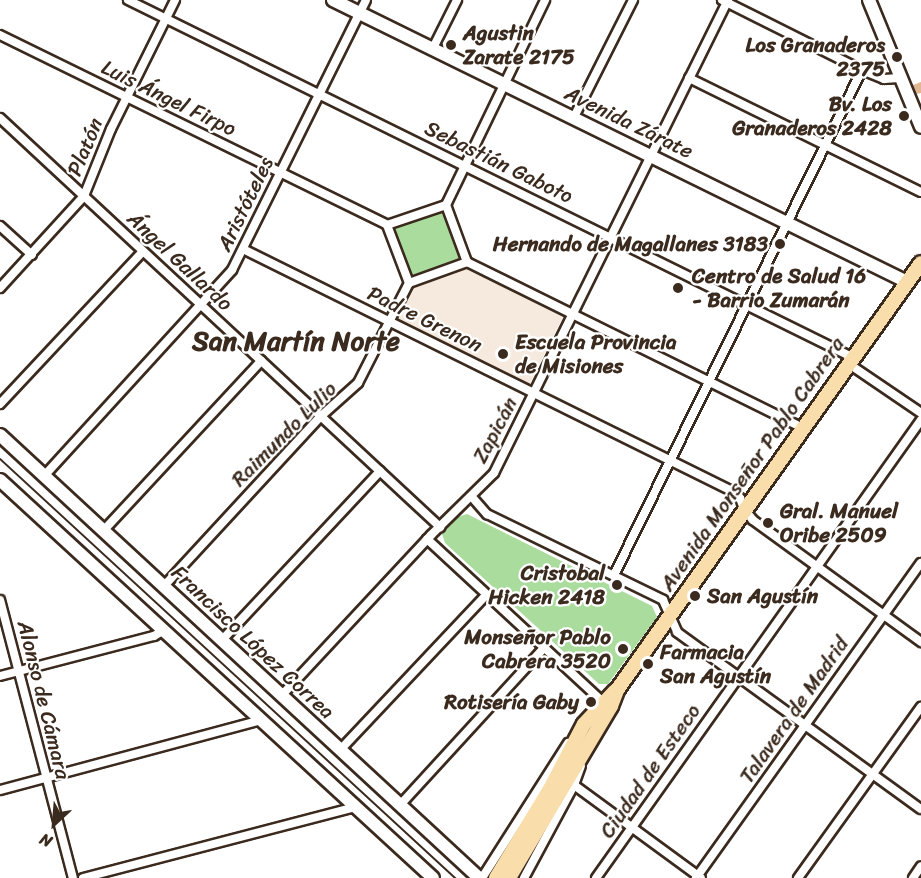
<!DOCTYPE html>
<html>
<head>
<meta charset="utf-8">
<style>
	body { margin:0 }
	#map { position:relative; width:921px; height:878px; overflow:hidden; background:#fff; font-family:Sriracha,sans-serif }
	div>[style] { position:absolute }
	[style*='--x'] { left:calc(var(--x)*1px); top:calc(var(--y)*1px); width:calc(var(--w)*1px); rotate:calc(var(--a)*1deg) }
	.built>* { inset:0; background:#f6e9de }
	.green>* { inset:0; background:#aadc9e; transform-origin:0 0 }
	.building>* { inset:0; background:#e2b692 }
	.roads { filter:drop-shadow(2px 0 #3b2a1e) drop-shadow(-2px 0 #3b2a1e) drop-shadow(0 2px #3b2a1e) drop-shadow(0 -2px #3b2a1e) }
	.street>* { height:8px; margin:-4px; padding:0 4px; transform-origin:4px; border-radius:4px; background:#fff }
	.secondary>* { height:12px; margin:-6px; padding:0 6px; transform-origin:6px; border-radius:6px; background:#fff }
	.primary>* { height:14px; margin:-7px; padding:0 7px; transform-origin:7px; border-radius:7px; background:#f9deab }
	.rail>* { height:2px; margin:-1px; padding:0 1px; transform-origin:1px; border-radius:1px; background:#3b2a1e }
	.dots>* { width:16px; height:16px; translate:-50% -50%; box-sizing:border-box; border:3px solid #fff; border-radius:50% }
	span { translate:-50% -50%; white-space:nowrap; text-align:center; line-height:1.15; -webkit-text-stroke:4.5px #fff; paint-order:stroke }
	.poi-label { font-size:21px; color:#3b2a1e; font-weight:700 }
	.left { translate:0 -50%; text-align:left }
	.right { translate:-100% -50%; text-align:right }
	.street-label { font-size:21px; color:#3b2a1e }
	.district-label { font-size:27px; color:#3b2a1e; font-weight:700 }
	.north { position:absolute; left:24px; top:794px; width:60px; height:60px; -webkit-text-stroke:4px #fff; paint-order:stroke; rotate:206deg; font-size:16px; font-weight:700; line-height:24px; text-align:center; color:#3b2a1e }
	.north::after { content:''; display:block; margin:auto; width:21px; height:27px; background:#3b2a1e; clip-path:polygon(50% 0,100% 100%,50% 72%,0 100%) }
</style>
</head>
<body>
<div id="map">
	<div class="built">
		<i style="clip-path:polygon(467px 267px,564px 315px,528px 387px,394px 322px,409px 289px)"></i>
	</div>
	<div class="green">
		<i style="left:442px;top:209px;width:53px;height:51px;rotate:70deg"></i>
		<i style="clip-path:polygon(467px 514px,652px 606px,657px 617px,608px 684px,599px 684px,445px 543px,442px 534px,458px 517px)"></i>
	</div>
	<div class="building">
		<i style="clip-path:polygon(921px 82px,921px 93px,916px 94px,913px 85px)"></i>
	</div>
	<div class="roads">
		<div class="street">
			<i style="--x:128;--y:0;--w:809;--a:26.25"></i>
			<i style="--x:722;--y:0;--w:157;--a:26.6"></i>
			<i style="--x:862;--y:70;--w:24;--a:22"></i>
			<i style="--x:884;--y:79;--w:15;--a:-4"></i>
			<i style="--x:0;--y:35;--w:431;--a:26.1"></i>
			<i style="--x:433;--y:48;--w:54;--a:-63.4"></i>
			<i style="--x:689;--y:78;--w:258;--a:26.2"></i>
			<i style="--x:574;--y:117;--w:131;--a:-63.2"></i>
			<i style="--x:0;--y:118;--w:601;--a:42.91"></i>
			<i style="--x:446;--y:205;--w:61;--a:69.8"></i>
			<i style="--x:467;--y:262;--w:375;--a:26.3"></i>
			<i style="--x:387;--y:225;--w:62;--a:-18.7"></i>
			<i style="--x:446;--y:205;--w:228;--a:-64.2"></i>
			<i style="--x:0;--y:226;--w:43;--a:42.2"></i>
			<i style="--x:243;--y:249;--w:543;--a:26.33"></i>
			<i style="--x:730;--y:490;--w:13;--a:39"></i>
			<i style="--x:740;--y:498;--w:12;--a:70"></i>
			<i style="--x:744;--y:509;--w:14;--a:51"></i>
			<i style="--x:753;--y:520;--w:208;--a:36"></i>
			<i style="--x:409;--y:283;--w:62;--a:-19.9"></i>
			<i style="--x:0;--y:288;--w:125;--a:-47.6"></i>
			<i style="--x:84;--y:196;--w:72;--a:-68.1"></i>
			<i style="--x:111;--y:129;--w:144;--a:-63.6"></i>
			<i style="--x:849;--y:364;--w:87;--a:34.2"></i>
			<i style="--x:0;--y:404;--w:209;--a:-46.9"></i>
			<i style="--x:44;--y:476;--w:279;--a:-47.6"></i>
			<i style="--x:232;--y:270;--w:301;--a:-63.6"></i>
			<i style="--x:472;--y:497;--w:23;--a:49"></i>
			<i style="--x:487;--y:514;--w:196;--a:26"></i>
			<i style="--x:663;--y:600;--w:35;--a:66"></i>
			<i style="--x:677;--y:632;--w:301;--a:36"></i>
			<i style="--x:104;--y:530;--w:231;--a:-47.1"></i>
			<i style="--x:427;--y:539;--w:240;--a:42.8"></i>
			<i style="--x:614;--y:575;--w:563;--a:-63.84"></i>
			<i style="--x:164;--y:586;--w:230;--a:-47.3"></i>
			<i style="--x:320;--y:417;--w:51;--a:-41.8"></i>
			<i style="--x:358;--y:383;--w:112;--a:-63"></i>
			<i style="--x:409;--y:283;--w:62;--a:-110.8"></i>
			<i style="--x:0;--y:600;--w:287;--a:75.3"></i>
			<i style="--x:223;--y:639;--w:230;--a:-46.9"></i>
			<i style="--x:0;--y:676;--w:159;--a:-14.6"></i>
			<i style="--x:154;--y:636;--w:12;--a:-31"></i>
			<i style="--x:282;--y:695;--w:219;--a:-47"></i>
			<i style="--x:431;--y:535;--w:88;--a:-44.5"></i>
			<i style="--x:494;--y:473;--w:528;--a:-63.68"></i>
			<i style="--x:341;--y:749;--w:212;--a:-46.7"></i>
			<i style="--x:574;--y:785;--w:157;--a:36.2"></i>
			<i style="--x:0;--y:790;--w:270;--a:-15"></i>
			<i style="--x:400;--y:805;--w:213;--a:-47.5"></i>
			<i style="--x:83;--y:878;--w:281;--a:-14.6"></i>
			<i style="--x:482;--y:878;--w:160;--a:-57.5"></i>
			<i style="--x:524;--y:878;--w:106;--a:-61.7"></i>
			<i style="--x:574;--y:785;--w:20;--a:-70"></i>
			<i style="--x:596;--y:878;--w:562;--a:-54.64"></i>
			<i style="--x:696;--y:878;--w:387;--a:-54.5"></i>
			<i style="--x:798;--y:878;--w:211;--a:-54.3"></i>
			<i style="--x:913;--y:878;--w:14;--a:-56"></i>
		</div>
		<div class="secondary">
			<i style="--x:333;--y:0;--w:640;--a:26.16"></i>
			<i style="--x:869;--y:0;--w:137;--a:67.7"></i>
			<i style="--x:0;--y:435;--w:652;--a:42.76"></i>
			<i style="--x:0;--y:480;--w:588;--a:42.59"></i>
		</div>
		<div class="primary">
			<i style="--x:496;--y:878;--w:104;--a:-58.8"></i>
			<i style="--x:550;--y:789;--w:73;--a:-62.4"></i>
			<i style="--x:584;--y:724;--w:45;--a:-46.8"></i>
			<i style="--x:509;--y:878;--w:200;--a:-59.3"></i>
			<i style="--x:611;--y:706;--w:17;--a:-69"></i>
			<i style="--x:617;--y:690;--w:524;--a:-54.55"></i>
		</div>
	</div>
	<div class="rail">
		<i style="--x:0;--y:459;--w:619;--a:42.64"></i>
	</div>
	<div class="dots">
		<i style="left:451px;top:45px;background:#3b2a1e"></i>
		<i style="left:897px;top:57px;background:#3b2a1e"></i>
		<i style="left:904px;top:116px;background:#3b2a1e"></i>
		<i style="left:780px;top:244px;background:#3b2a1e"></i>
		<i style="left:678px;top:288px;background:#3b2a1e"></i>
		<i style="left:503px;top:354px;background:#3b2a1e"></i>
		<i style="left:768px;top:523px;background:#3b2a1e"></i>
		<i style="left:617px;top:585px;background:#3b2a1e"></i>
		<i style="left:695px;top:596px;background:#3b2a1e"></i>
		<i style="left:623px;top:649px;background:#3b2a1e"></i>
		<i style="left:648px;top:664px;background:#3b2a1e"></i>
		<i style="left:591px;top:702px;background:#3b2a1e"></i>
	</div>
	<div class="poi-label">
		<span class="left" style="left:463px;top:45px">Agustin<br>Zarate 2175</span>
		<span class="right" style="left:885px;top:57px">Los Granaderos<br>2375</span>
		<span class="right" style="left:892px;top:116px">Bv. Los<br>Granaderos 2428</span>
		<span class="right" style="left:768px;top:244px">Hernando de Magallanes 3183</span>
		<span class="left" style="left:692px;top:288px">Centro de Salud 16<br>- Barrio Zumarán</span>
		<span class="left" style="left:515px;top:354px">Escuela Provincia<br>de Misiones</span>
		<span class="left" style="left:780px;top:523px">Gral. Manuel<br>Oribe 2509</span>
		<span class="right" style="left:605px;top:585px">Cristobal<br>Hicken 2418</span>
		<span class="left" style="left:707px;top:596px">San Agustín</span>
		<span class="right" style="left:611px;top:649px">Monseñor Pablo<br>Cabrera 3520</span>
		<span class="left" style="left:660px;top:664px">Farmacia<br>San Agustín</span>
		<span class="right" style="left:579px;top:702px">Rotisería Gaby</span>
	</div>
	<div class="street-label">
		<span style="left:169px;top:98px;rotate:26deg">Luis Ángel Firpo</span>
		<span style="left:629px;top:122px;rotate:26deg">Avenida Zárate</span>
		<span style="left:85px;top:147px;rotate:-67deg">Platón</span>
		<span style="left:499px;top:162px;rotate:26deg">Sebastián Gaboto</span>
		<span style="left:245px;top:204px;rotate:-64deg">Aristóteles</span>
		<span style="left:180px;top:261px;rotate:43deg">Ángel Gallardo</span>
		<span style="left:425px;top:319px;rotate:26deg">Padre Grenon</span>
		<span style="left:495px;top:430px;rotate:-62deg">Zapicán</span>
		<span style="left:284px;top:434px;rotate:-45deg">Raimundo Lulio</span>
		<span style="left:752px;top:464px;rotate:-55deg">Avenida Monseñor Pablo Cabrera</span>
		<span style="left:253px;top:642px;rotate:43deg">Francisco López Correa</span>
		<span style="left:44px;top:700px;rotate:76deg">Alonso de Cámara</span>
		<span style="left:794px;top:710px;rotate:-55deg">Talavera de Madrid</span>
		<span style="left:650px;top:771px;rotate:-55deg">Ciudad de Esteco</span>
	</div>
	<div class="district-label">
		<span style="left:296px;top:342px">San Martín Norte</span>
	</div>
	<div class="north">N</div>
</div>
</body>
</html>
